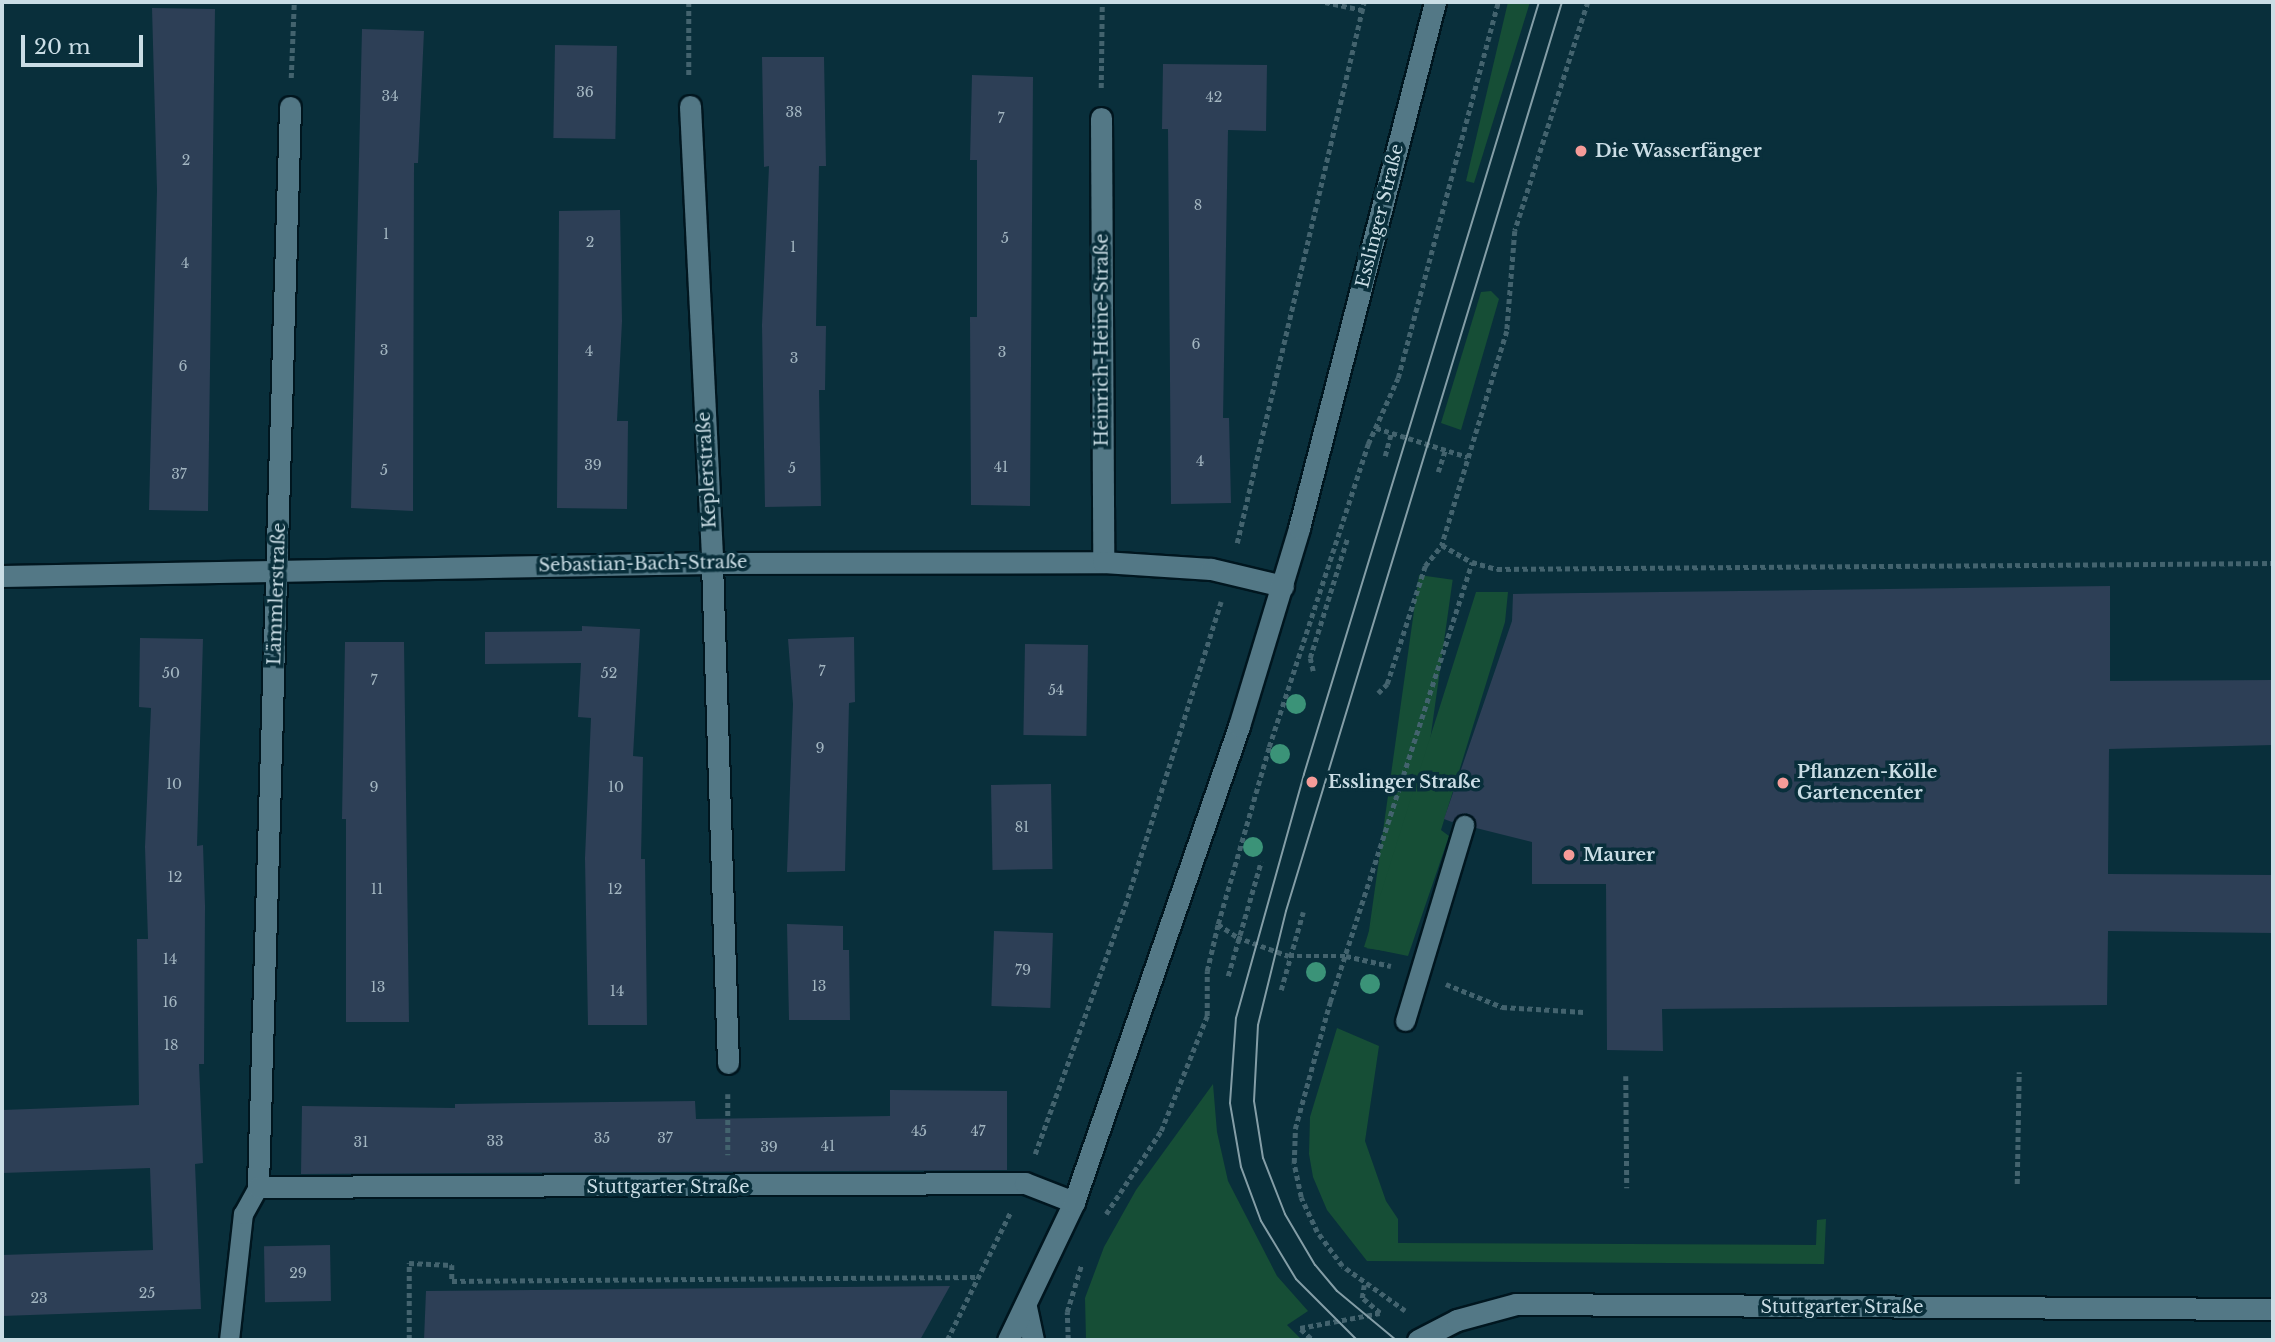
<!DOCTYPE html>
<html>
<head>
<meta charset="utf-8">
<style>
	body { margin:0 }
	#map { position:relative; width:2275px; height:1342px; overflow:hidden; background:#092f3b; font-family:"Libre Baskerville",serif }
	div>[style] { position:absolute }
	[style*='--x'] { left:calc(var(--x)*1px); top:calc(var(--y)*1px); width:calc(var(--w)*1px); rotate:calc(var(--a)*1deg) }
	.green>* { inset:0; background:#164e36; transform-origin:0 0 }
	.building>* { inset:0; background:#2d3f56; transform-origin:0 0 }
	.path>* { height:4.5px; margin-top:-2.25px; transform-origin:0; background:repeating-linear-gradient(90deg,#43636e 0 5px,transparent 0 8.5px) }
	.roads { filter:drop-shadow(2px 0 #00161f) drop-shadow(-2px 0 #00161f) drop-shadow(0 2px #00161f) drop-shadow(0 -2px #00161f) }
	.service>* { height:19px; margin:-9.5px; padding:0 9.5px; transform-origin:9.5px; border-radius:9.5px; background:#537886 }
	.minor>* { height:21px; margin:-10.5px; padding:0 10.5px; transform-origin:10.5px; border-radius:10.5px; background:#537886 }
	.secondary>* { height:21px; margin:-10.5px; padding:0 10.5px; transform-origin:10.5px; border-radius:10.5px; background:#537886 }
	.tram>* { height:2px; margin:-1px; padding:0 1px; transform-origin:1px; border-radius:1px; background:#849ea7 }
	.trees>* { width:20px; height:20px; margin:-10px; border-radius:50%; background:#3b9378 }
	.dots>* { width:19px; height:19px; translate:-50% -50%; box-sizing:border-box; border:4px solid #092f3b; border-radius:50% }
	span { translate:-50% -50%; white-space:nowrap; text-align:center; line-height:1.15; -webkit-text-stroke:7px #092f3b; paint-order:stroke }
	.number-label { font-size:14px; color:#a3b6c1 }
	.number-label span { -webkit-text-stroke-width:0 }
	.poi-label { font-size:18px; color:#cadde5; font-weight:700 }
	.left { translate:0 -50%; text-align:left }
	.street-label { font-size:18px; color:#cadde5 }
	.frame { position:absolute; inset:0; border:4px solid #cadde5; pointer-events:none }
	.scale { position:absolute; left:21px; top:35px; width:122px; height:32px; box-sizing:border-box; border:4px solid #cadde5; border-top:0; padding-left:9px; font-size:21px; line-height:24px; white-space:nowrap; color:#cadde5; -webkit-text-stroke:5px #092f3b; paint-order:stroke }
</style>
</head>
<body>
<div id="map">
	<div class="green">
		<i style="clip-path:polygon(1508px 2px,1530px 2px,1474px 183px,1466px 181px)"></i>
		<i style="clip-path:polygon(1491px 291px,1499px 299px,1461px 430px,1441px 423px,1481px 292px)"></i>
		<i style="left:1419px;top:575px;width:34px;height:377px;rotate:8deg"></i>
		<i style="clip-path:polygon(1476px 592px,1508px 592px,1505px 622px,1441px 830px,1449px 836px,1408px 956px,1364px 947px)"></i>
		<i style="clip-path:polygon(1337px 1028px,1379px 1046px,1365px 1141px,1386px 1201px,1398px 1219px,1398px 1243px,1816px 1245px,1817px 1220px,1826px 1219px,1824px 1264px,1367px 1261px,1327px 1210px,1313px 1177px,1309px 1154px,1310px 1117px)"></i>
		<i style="clip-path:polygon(1213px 1084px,1217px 1132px,1228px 1181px,1277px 1276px,1308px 1311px,1287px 1325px,1302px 1340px,1086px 1340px,1085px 1298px,1104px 1247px,1136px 1190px)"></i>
	</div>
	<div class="building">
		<i style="clip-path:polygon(152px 8px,215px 9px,208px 511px,149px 510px,157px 190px)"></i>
		<i style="clip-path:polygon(362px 29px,424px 31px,418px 163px,414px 163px,413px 511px,351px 508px)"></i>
		<i style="left:555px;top:45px;width:62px;height:93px;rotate:1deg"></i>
		<i style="clip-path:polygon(762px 57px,824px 57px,826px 166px,819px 166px,816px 326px,826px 326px,825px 390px,819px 390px,821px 506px,765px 507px,762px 325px,769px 166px,764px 167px)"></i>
		<i style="clip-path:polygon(1163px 64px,1267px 65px,1266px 131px,1228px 130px,1223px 418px,1229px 418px,1231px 503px,1171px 504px,1168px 129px,1162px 129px)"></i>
		<i style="clip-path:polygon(972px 75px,1033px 77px,1030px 506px,971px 505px,970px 317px,977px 317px,977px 160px,970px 160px)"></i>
		<i style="clip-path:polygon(620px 210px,622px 321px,617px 421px,628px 421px,627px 509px,557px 508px,559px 211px)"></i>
		<i style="clip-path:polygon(2110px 586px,2110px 681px,2273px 680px,2273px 745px,2109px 749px,2108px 874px,2273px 875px,2273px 933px,2108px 931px,2107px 1005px,1662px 1009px,1663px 1051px,1607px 1050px,1606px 884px,1532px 884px,1532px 842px,1476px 828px,1467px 813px,1452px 822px,1444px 819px,1512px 621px,1513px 594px)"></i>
		<i style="clip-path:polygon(582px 626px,640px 629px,633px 756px,643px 757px,641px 859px,645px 859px,647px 1025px,588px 1025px,585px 858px,591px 718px,578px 717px,581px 663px,485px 664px,485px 632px,582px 631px)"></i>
		<i style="clip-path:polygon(854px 637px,855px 702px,849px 703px,845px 871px,787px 872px,793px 704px,788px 639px)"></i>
		<i style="clip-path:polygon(140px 638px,203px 639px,197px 846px,203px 845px,205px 906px,204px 1064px,199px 1064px,203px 1163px,195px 1164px,201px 1309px,2px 1316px,2px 1255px,153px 1250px,150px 1168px,2px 1173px,2px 1110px,139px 1105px,137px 939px,148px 939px,145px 847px,151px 708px,139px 707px)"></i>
		<i style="clip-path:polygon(345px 642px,404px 642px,409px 1022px,346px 1022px,346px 819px,342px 819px)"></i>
		<i style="left:1025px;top:644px;width:63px;height:91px;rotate:1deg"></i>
		<i style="left:1051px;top:784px;width:85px;height:60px;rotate:89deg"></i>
		<i style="clip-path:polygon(787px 924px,843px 926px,843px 950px,849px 950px,850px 1020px,789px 1020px)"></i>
		<i style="left:994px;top:931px;width:59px;height:75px;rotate:2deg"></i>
		<i style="clip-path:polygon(890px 1090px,1007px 1091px,1007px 1170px,301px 1174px,302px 1106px,455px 1108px,455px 1104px,695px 1101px,696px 1119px,890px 1116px)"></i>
		<i style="left:330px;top:1245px;width:56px;height:66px;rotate:89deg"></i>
		<i style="clip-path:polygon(950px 1286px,920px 1340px,424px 1340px,426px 1291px)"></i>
	</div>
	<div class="path">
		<i style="--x:689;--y:2;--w:75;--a:90"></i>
		<i style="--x:1325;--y:2;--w:39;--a:12"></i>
		<i style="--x:1588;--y:2;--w:240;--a:107.7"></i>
		<i style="--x:1515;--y:231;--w:100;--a:94.6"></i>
		<i style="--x:1507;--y:331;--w:224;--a:106.9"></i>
		<i style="--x:1442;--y:545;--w:34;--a:30"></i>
		<i style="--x:1472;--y:562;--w:26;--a:16"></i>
		<i style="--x:1497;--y:569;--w:776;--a:-0.44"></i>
		<i style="--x:291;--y:78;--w:76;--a:-87.7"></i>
		<i style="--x:1101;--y:88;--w:86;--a:-89.3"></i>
		<i style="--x:1376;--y:428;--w:96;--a:17.5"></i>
		<i style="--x:1385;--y:456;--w:24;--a:-75"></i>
		<i style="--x:1438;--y:472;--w:23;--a:-72"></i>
		<i style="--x:1237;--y:543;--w:556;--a:-76.79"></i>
		<i style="--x:1313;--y:671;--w:13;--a:-103"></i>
		<i style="--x:1310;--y:658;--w:125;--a:-72.7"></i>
		<i style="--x:1378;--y:693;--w:13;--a:-45"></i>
		<i style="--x:1387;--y:684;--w:124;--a:-72.1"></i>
		<i style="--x:1425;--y:566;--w:27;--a:-51"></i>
		<i style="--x:1218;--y:924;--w:23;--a:34"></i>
		<i style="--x:1237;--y:937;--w:55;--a:20.1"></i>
		<i style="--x:1289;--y:956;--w:57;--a:0"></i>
		<i style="--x:1346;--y:956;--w:46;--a:12.5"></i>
		<i style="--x:1228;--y:976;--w:119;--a:-73.9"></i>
		<i style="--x:1446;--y:984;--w:61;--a:22.3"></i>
		<i style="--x:1502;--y:1007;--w:82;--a:3.5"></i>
		<i style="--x:1281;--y:990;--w:81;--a:-74.2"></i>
		<i style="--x:1626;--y:1076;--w:112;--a:89.5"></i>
		<i style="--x:728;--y:1094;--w:61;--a:90"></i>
		<i style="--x:1035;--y:1154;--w:264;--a:-70.1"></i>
		<i style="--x:1125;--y:906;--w:319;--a:-72.5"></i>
		<i style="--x:2017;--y:1184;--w:112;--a:-89"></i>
		<i style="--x:1106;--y:1214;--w:100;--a:-56.5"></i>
		<i style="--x:1161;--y:1131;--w:124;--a:-68.2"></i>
		<i style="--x:1207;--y:1016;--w:45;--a:-90"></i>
		<i style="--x:1207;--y:971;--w:48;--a:-76.8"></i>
		<i style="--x:1218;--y:924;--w:184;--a:-73.9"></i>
		<i style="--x:1269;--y:747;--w:319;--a:-71.9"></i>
		<i style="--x:1368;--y:444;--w:72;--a:-65.6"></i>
		<i style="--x:1398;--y:378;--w:389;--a:-75.1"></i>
		<i style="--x:1405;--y:1311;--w:77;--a:-144.5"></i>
		<i style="--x:1342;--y:1266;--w:42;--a:-126.3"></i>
		<i style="--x:1317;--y:1232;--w:38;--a:-115"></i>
		<i style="--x:1301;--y:1197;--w:35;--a:-102"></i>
		<i style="--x:1294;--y:1163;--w:34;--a:-88"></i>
		<i style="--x:1295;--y:1129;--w:132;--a:-74.6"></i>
		<i style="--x:1330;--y:1002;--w:462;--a:-72.1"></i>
		<i style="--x:1300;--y:1328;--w:81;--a:-10.6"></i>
		<i style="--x:1380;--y:1313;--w:23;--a:-140"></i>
		<i style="--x:1362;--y:1298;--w:13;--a:-81"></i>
		<i style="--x:1301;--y:1329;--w:16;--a:43"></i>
		<i style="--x:409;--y:1340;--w:77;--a:-90"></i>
		<i style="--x:409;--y:1263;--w:43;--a:2.7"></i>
		<i style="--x:452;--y:1265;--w:16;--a:90"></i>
		<i style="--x:452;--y:1281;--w:526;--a:-0.44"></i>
		<i style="--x:947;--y:1340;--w:142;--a:-63.6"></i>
		<i style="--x:1068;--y:1340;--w:28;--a:-92"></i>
		<i style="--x:1067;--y:1312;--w:48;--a:-73.1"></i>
	</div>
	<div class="roads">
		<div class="service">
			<i style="--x:1405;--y:1021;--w:205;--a:-73.2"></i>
			<i style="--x:229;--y:1340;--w:127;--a:-83.7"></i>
			<i style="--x:243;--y:1214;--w:31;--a:-61"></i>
		</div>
		<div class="minor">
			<i style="--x:690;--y:106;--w:458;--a:87.2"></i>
			<i style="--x:712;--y:563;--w:500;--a:88.17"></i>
			<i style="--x:290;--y:107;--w:1080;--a:91.7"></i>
			<i style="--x:258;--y:1187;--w:767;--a:-0.3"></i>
			<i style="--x:1025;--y:1183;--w:53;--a:21.2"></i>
			<i style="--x:1101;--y:118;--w:444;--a:89.7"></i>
			<i style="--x:2;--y:576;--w:710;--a:-1.05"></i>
			<i style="--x:712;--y:563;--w:391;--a:-0.1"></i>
			<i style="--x:1103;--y:562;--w:108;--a:3.7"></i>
			<i style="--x:1211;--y:569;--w:74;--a:13.3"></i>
		</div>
		<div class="secondary">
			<i style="--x:1026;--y:1307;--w:34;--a:78"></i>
			<i style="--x:1008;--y:1340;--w:153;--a:-64.4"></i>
			<i style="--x:1074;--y:1202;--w:504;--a:-70.88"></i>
			<i style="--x:1239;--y:726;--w:207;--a:-73.1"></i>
			<i style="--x:1299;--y:528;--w:543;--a:-75.5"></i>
			<i style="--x:1418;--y:1340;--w:44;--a:-27.1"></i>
			<i style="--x:1457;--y:1320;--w:61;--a:-15.2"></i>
			<i style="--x:1516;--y:1304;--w:757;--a:0.38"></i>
		</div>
	</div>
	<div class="tram">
		<i style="--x:1357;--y:1340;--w:86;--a:-135"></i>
		<i style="--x:1296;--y:1279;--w:68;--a:-121.1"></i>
		<i style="--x:1261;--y:1221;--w:58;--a:-110.3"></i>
		<i style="--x:1241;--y:1167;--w:65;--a:-99.8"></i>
		<i style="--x:1230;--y:1103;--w:85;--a:-86"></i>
		<i style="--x:1236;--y:1018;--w:253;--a:-74.4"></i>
		<i style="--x:1304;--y:774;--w:807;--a:-73.07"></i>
		<i style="--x:1396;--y:1340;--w:77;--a:-140.3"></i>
		<i style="--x:1337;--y:1291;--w:34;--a:-130"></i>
		<i style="--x:1315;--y:1265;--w:59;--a:-120.5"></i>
		<i style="--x:1285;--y:1214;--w:60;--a:-111.4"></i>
		<i style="--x:1263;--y:1158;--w:58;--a:-99"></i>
		<i style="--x:1254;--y:1101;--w:76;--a:-87"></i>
		<i style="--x:1258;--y:1025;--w:117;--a:-76.2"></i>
		<i style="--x:1286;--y:911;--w:950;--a:-73.11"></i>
	</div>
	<div class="trees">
		<i style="left:1296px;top:704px"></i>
		<i style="left:1280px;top:754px"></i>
		<i style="left:1253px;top:847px"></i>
		<i style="left:1316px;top:972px"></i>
		<i style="left:1370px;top:984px"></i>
	</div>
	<div class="dots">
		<i style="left:1581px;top:151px;background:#f59b98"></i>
		<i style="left:1312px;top:782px;background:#f59b98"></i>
		<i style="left:1783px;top:783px;background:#f59b98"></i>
		<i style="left:1569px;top:855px;background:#f59b98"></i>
	</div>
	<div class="number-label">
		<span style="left:585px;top:92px">36</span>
		<span style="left:390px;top:96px">34</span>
		<span style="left:1214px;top:97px">42</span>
		<span style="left:794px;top:112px">38</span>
		<span style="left:1001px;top:118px">7</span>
		<span style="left:186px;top:160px">2</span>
		<span style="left:1198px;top:205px">8</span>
		<span style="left:386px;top:234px">1</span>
		<span style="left:1005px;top:238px">5</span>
		<span style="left:590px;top:242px">2</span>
		<span style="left:793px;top:247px">1</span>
		<span style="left:185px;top:263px">4</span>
		<span style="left:1196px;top:344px">6</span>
		<span style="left:384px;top:350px">3</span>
		<span style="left:589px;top:351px">4</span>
		<span style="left:1002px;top:352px">3</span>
		<span style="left:794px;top:358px">3</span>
		<span style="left:183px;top:366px">6</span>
		<span style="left:1200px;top:461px">4</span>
		<span style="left:593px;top:465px">39</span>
		<span style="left:1001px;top:467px">41</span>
		<span style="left:792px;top:468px">5</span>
		<span style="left:384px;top:470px">5</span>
		<span style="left:179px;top:474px">37</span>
		<span style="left:822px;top:671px">7</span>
		<span style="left:171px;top:673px">50</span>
		<span style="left:609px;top:673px">52</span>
		<span style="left:374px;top:680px">7</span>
		<span style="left:1056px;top:690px">54</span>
		<span style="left:820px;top:748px">9</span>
		<span style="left:174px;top:784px">10</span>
		<span style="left:374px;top:787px">9</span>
		<span style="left:616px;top:787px">10</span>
		<span style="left:1022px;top:827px">81</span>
		<span style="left:175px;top:877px">12</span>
		<span style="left:377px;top:889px">11</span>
		<span style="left:615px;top:889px">12</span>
		<span style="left:170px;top:959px">14</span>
		<span style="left:1023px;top:970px">79</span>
		<span style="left:819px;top:986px">13</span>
		<span style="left:378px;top:987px">13</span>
		<span style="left:617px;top:991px">14</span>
		<span style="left:170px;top:1002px">16</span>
		<span style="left:171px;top:1045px">18</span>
		<span style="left:919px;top:1131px">45</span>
		<span style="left:978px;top:1131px">47</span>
		<span style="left:602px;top:1138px">35</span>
		<span style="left:665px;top:1138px">37</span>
		<span style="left:495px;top:1141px">33</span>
		<span style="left:361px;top:1142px">31</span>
		<span style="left:828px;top:1146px">41</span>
		<span style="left:769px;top:1147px">39</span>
		<span style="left:298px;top:1273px">29</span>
		<span style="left:147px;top:1293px">25</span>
		<span style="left:39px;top:1298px">23</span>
	</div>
	<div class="poi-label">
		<span class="left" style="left:1595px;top:151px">Die Wasserfänger</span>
		<span class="left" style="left:1797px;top:783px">Pflanzen-Kölle<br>Gartencenter</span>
		<span class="left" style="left:1328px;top:782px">Esslinger Straße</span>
		<span class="left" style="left:1583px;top:855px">Maurer</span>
	</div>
	<div class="street-label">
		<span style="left:1380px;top:216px;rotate:-76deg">Esslinger Straße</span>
		<span style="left:1102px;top:340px;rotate:-90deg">Heinrich-Heine-Straße</span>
		<span style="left:707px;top:470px;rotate:-93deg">Keplerstraße</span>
		<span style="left:643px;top:564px;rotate:-1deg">Sebastian-Bach-Straße</span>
		<span style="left:277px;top:594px;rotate:-88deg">Lämmlerstraße</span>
		<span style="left:668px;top:1187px">Stuttgarter Straße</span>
		<span style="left:1842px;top:1307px">Stuttgarter Straße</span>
	</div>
	<div class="frame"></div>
	<div class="scale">20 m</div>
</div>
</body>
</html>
